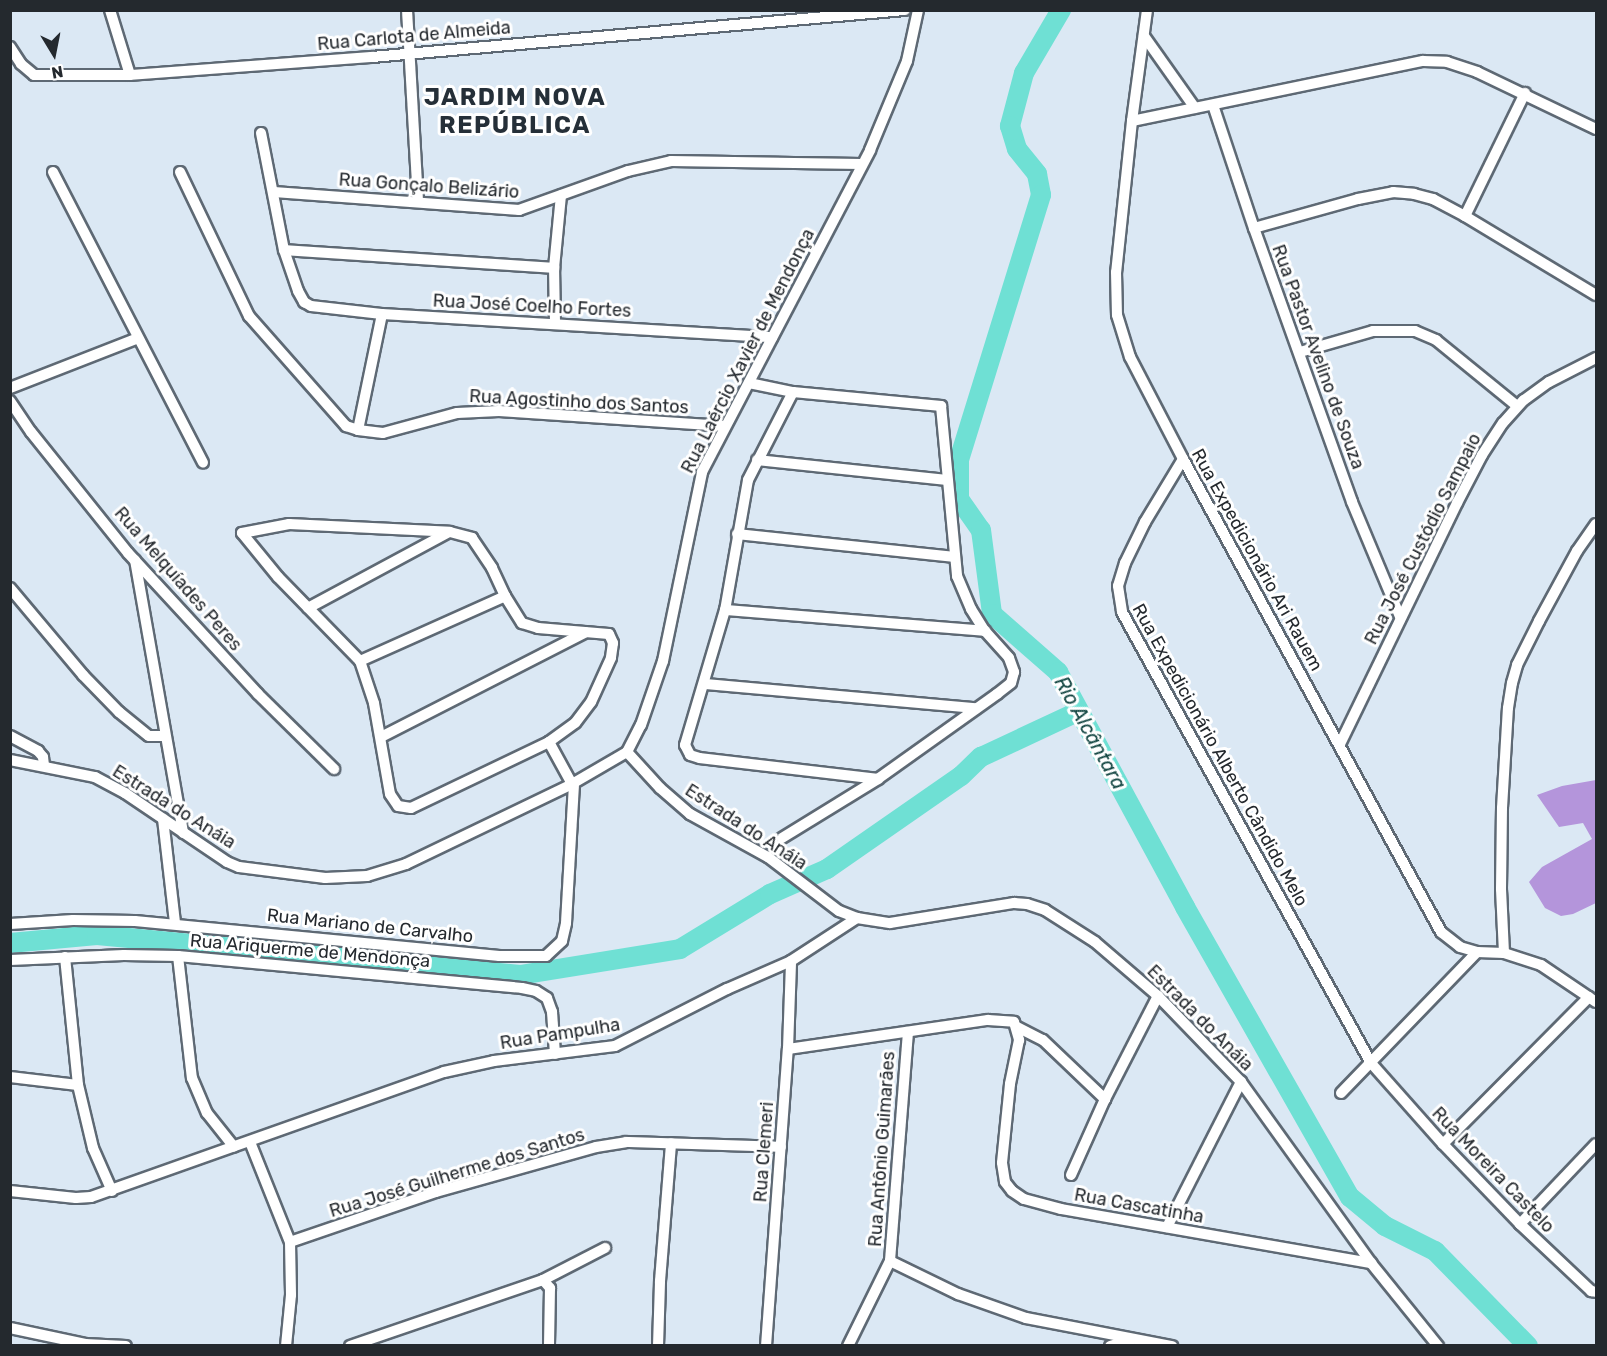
<!DOCTYPE html>
<html>
<head>
<meta charset="utf-8">
<style>
	body { margin:0 }
	#map { position:relative; width:1607px; height:1356px; overflow:hidden; background:#dbe8f4; font-family:Rubik,sans-serif }
	div>[style] { position:absolute }
	[style*='--x'] { left:calc(var(--x)*1px); top:calc(var(--y)*1px); width:calc(var(--w)*1px); rotate:calc(var(--a)*1deg) }
	.forest>* { inset:0; background:#b495db }
	.river>* { height:20px; margin:-10px; padding:0 10px; transform-origin:10px; border-radius:10px; background:#6fe0d4 }
	.roads { filter:drop-shadow(2px 0 #5e6974) drop-shadow(-2px 0 #5e6974) drop-shadow(0 2px #5e6974) drop-shadow(0 -2px #5e6974) }
	.minor>* { height:10px; margin:-5px; padding:0 5px; transform-origin:5px; border-radius:5px; background:#fff }
	span { translate:-50% -50%; white-space:nowrap; text-align:center; line-height:1.15; -webkit-text-stroke:6px #fff; paint-order:stroke }
	.street-label { font-size:18px; color:#24292e }
	.water-label { font-size:20px; color:#144743; font-style:italic }
	.district-label { font-size:24px; color:#252f38; font-weight:700; letter-spacing:1.5px }
	.frame { position:absolute; inset:0; border:12px solid #24292e; pointer-events:none }
	.north { position:absolute; left:24px; top:24px; width:60px; height:60px; -webkit-text-stroke:4px #fff; paint-order:stroke; rotate:170deg; font-size:16px; font-weight:700; line-height:24px; text-align:center; color:#24292e }
	.north::after { content:''; display:block; margin:auto; width:21px; height:27px; background:#24292e; clip-path:polygon(50% 0,100% 100%,50% 72%,0 100%) }
</style>
</head>
<body>
<div id="map">
	<div class="forest">
		<i style="clip-path:polygon(1596px 780px,1596px 903px,1573px 914px,1561px 916px,1545px 908px,1529px 882px,1542px 867px,1592px 839px,1583px 823px,1559px 827px,1537px 795px,1562px 786px)"></i>
	</div>
	<div class="river">
		<i style="--x:1061;--y:10;--w:73;--a:120.4"></i>
		<i style="--x:1024;--y:73;--w:55;--a:104.8"></i>
		<i style="--x:1010;--y:126;--w:24;--a:73"></i>
		<i style="--x:1017;--y:149;--w:32;--a:51"></i>
		<i style="--x:1037;--y:174;--w:21;--a:79"></i>
		<i style="--x:1041;--y:195;--w:277;--a:107.2"></i>
		<i style="--x:959;--y:460;--w:39;--a:90"></i>
		<i style="--x:959;--y:499;--w:38;--a:55"></i>
		<i style="--x:981;--y:530;--w:85;--a:82.5"></i>
		<i style="--x:992;--y:614;--w:88;--a:41.3"></i>
		<i style="--x:1058;--y:672;--w:267;--a:61.6"></i>
		<i style="--x:1185;--y:907;--w:334;--a:60.4"></i>
		<i style="--x:1350;--y:1197;--w:45;--a:39.6"></i>
		<i style="--x:1385;--y:1226;--w:56;--a:26.6"></i>
		<i style="--x:1435;--y:1251;--w:133;--a:45.6"></i>
		<i style="--x:10;--y:943;--w:87;--a:-5.3"></i>
		<i style="--x:97;--y:935;--w:425;--a:5.4"></i>
		<i style="--x:520;--y:975;--w:162;--a:-9.2"></i>
		<i style="--x:680;--y:949;--w:105;--a:-31.4"></i>
		<i style="--x:770;--y:894;--w:62;--a:-23.7"></i>
		<i style="--x:827;--y:869;--w:163;--a:-34.8"></i>
		<i style="--x:961;--y:776;--w:28;--a:-44"></i>
		<i style="--x:981;--y:757;--w:108;--a:-25.1"></i>
	</div>
	<div class="roads">
		<div class="minor">
			<i style="--x:110;--y:10;--w:68;--a:72.9"></i>
			<i style="--x:407;--y:10;--w:192;--a:86.7"></i>
			<i style="--x:1147;--y:10;--w:112;--a:97.7"></i>
			<i style="--x:1132;--y:121;--w:152;--a:96"></i>
			<i style="--x:1116;--y:272;--w:43;--a:88.7"></i>
			<i style="--x:1117;--y:315;--w:44;--a:72.8"></i>
			<i style="--x:1130;--y:357;--w:115;--a:62.5"></i>
			<i style="--x:1183;--y:459;--w:539;--a:61.39"></i>
			<i style="--x:1441;--y:932;--w:24;--a:38"></i>
			<i style="--x:1460;--y:947;--w:18;--a:16"></i>
			<i style="--x:1477;--y:952;--w:27;--a:2"></i>
			<i style="--x:1504;--y:953;--w:39;--a:18"></i>
			<i style="--x:1541;--y:965;--w:66;--a:33.9"></i>
			<i style="--x:1144;--y:36;--w:88;--a:54.7"></i>
			<i style="--x:10;--y:47;--w:20;--a:57"></i>
			<i style="--x:21;--y:64;--w:17;--a:40"></i>
			<i style="--x:34;--y:75;--w:96;--a:0"></i>
			<i style="--x:130;--y:75;--w:243;--a:-4.3"></i>
			<i style="--x:372;--y:57;--w:535;--a:-5.04"></i>
			<i style="--x:1213;--y:105;--w:130;--a:71.6"></i>
			<i style="--x:1254;--y:228;--w:291;--a:70.3"></i>
			<i style="--x:1352;--y:502;--w:125;--a:67.3"></i>
			<i style="--x:1132;--y:121;--w:297;--a:-11.7"></i>
			<i style="--x:1423;--y:61;--w:24;--a:2"></i>
			<i style="--x:1447;--y:62;--w:32;--a:18"></i>
			<i style="--x:1477;--y:72;--w:132;--a:25.6"></i>
			<i style="--x:261;--y:133;--w:119;--a:78.9"></i>
			<i style="--x:284;--y:250;--w:43;--a:71.1"></i>
			<i style="--x:298;--y:291;--w:13;--a:61"></i>
			<i style="--x:304;--y:302;--w:8;--a:30"></i>
			<i style="--x:311;--y:306;--w:71;--a:6.4"></i>
			<i style="--x:382;--y:314;--w:391;--a:3.4"></i>
			<i style="--x:53;--y:172;--w:327;--a:62.7"></i>
			<i style="--x:180;--y:172;--w:160;--a:64.4"></i>
			<i style="--x:249;--y:316;--w:147;--a:48.6"></i>
			<i style="--x:346;--y:426;--w:13;--a:18"></i>
			<i style="--x:358;--y:430;--w:25;--a:7"></i>
			<i style="--x:383;--y:433;--w:77;--a:-15.1"></i>
			<i style="--x:457;--y:413;--w:42;--a:-2.7"></i>
			<i style="--x:499;--y:411;--w:226;--a:3.8"></i>
			<i style="--x:274;--y:192;--w:246;--a:4.2"></i>
			<i style="--x:519;--y:210;--w:116;--a:-19.7"></i>
			<i style="--x:628;--y:171;--w:44;--a:-13.1"></i>
			<i style="--x:671;--y:161;--w:190;--a:0.9"></i>
			<i style="--x:1465;--y:216;--w:137;--a:-64"></i>
			<i style="--x:1254;--y:228;--w:108;--a:-15.6"></i>
			<i style="--x:1358;--y:199;--w:36;--a:-11"></i>
			<i style="--x:1393;--y:192;--w:21;--a:5"></i>
			<i style="--x:1414;--y:194;--w:20;--a:15"></i>
			<i style="--x:1433;--y:199;--w:36;--a:28"></i>
			<i style="--x:1465;--y:216;--w:153;--a:31.1"></i>
			<i style="--x:284;--y:250;--w:271;--a:3.8"></i>
			<i style="--x:555;--y:323;--w:55;--a:-91"></i>
			<i style="--x:554;--y:268;--w:73;--a:-84.5"></i>
			<i style="--x:1300;--y:352;--w:76;--a:-16"></i>
			<i style="--x:1373;--y:331;--w:42;--a:0"></i>
			<i style="--x:1415;--y:331;--w:23;--a:23"></i>
			<i style="--x:1436;--y:340;--w:104;--a:39.2"></i>
			<i style="--x:749;--y:383;--w:45;--a:11.6"></i>
			<i style="--x:793;--y:392;--w:149;--a:5.4"></i>
			<i style="--x:941;--y:406;--w:171;--a:84.6"></i>
			<i style="--x:957;--y:576;--w:36;--a:67"></i>
			<i style="--x:971;--y:609;--w:26;--a:58"></i>
			<i style="--x:985;--y:631;--w:36;--a:48"></i>
			<i style="--x:1009;--y:658;--w:15;--a:70"></i>
			<i style="--x:1014;--y:672;--w:11;--a:105"></i>
			<i style="--x:1011;--y:683;--w:18;--a:142"></i>
			<i style="--x:997;--y:694;--w:146;--a:144.5"></i>
			<i style="--x:878;--y:779;--w:113;--a:148.4"></i>
			<i style="--x:10;--y:388;--w:137;--a:-21.3"></i>
			<i style="--x:793;--y:392;--w:99;--a:117.1"></i>
			<i style="--x:748;--y:480;--w:132;--a:100"></i>
			<i style="--x:725;--y:610;--w:141;--a:106.5"></i>
			<i style="--x:685;--y:745;--w:11;--a:63"></i>
			<i style="--x:690;--y:755;--w:10;--a:17"></i>
			<i style="--x:700;--y:758;--w:179;--a:6.7"></i>
			<i style="--x:10;--y:401;--w:37;--a:56"></i>
			<i style="--x:31;--y:432;--w:155;--a:51.3"></i>
			<i style="--x:128;--y:553;--w:192;--a:47.3"></i>
			<i style="--x:258;--y:694;--w:107;--a:44.6"></i>
			<i style="--x:358;--y:430;--w:118;--a:-78.3"></i>
			<i style="--x:1183;--y:459;--w:74;--a:121.1"></i>
			<i style="--x:1145;--y:522;--w:46;--a:116"></i>
			<i style="--x:1125;--y:563;--w:24;--a:107"></i>
			<i style="--x:1118;--y:586;--w:26;--a:81"></i>
			<i style="--x:1122;--y:612;--w:515;--a:61.1"></i>
			<i style="--x:1371;--y:1063;--w:108;--a:48.4"></i>
			<i style="--x:1443;--y:1144;--w:111;--a:46.1"></i>
			<i style="--x:1520;--y:1224;--w:98;--a:43.3"></i>
			<i style="--x:1591;--y:1291;--w:5;--a:11"></i>
			<i style="--x:757;--y:460;--w:191;--a:6"></i>
			<i style="--x:289;--y:524;--w:161;--a:2.8"></i>
			<i style="--x:450;--y:532;--w:23;--a:15"></i>
			<i style="--x:472;--y:538;--w:36;--a:56"></i>
			<i style="--x:492;--y:568;--w:31;--a:65"></i>
			<i style="--x:505;--y:596;--w:32;--a:58"></i>
			<i style="--x:522;--y:623;--w:17;--a:17"></i>
			<i style="--x:538;--y:628;--w:71;--a:4.8"></i>
			<i style="--x:609;--y:634;--w:10;--a:66"></i>
			<i style="--x:613;--y:643;--w:15;--a:98"></i>
			<i style="--x:611;--y:658;--w:48;--a:114.4"></i>
			<i style="--x:591;--y:702;--w:26;--a:127"></i>
			<i style="--x:575;--y:723;--w:32;--a:144"></i>
			<i style="--x:549;--y:742;--w:153;--a:154.4"></i>
			<i style="--x:411;--y:808;--w:13;--a:-171"></i>
			<i style="--x:398;--y:806;--w:14;--a:-124"></i>
			<i style="--x:390;--y:794;--w:92;--a:-100"></i>
			<i style="--x:374;--y:703;--w:44;--a:-108.4"></i>
			<i style="--x:360;--y:661;--w:117;--a:-134.3"></i>
			<i style="--x:278;--y:577;--w:57;--a:-129.3"></i>
			<i style="--x:242;--y:533;--w:48;--a:-10.8"></i>
			<i style="--x:737;--y:534;--w:219;--a:6"></i>
			<i style="--x:135;--y:560;--w:277;--a:80"></i>
			<i style="--x:10;--y:588;--w:114;--a:50"></i>
			<i style="--x:83;--y:675;--w:52;--a:45.8"></i>
			<i style="--x:119;--y:712;--w:38;--a:39"></i>
			<i style="--x:149;--y:736;--w:16;--a:0"></i>
			<i style="--x:308;--y:608;--w:160;--a:-28.3"></i>
			<i style="--x:725;--y:610;--w:261;--a:4.6"></i>
			<i style="--x:360;--y:661;--w:159;--a:-24.1"></i>
			<i style="--x:705;--y:684;--w:272;--a:5.1"></i>
			<i style="--x:10;--y:736;--w:32;--a:28"></i>
			<i style="--x:38;--y:751;--w:8;--a:50"></i>
			<i style="--x:43;--y:757;--w:8;--a:83"></i>
			<i style="--x:381;--y:737;--w:230;--a:-27.1"></i>
			<i style="--x:549;--y:742;--w:48;--a:61.3"></i>
			<i style="--x:1340;--y:744;--w:268;--a:-64.1"></i>
			<i style="--x:1457;--y:503;--w:54;--a:-62.5"></i>
			<i style="--x:1482;--y:455;--w:38;--a:-57"></i>
			<i style="--x:1503;--y:423;--w:31;--a:-48"></i>
			<i style="--x:1524;--y:400;--w:31;--a:-36"></i>
			<i style="--x:1549;--y:382;--w:53;--a:-27.1"></i>
			<i style="--x:627;--y:752;--w:49;--a:47.5"></i>
			<i style="--x:660;--y:788;--w:40;--a:41"></i>
			<i style="--x:690;--y:814;--w:89;--a:28.9"></i>
			<i style="--x:768;--y:857;--w:89;--a:37.3"></i>
			<i style="--x:839;--y:911;--w:19;--a:21"></i>
			<i style="--x:857;--y:918;--w:33;--a:9"></i>
			<i style="--x:890;--y:923;--w:126;--a:-9.2"></i>
			<i style="--x:1014;--y:903;--w:13;--a:4"></i>
			<i style="--x:1027;--y:904;--w:19;--a:18"></i>
			<i style="--x:1045;--y:910;--w:59;--a:32.6"></i>
			<i style="--x:1095;--y:942;--w:83;--a:40.6"></i>
			<i style="--x:1158;--y:996;--w:120;--a:46"></i>
			<i style="--x:1241;--y:1082;--w:223;--a:54.3"></i>
			<i style="--x:1371;--y:1263;--w:107;--a:51.1"></i>
			<i style="--x:627;--y:752;--w:30;--a:-63"></i>
			<i style="--x:641;--y:725;--w:68;--a:-71"></i>
			<i style="--x:663;--y:661;--w:193;--a:-78.3"></i>
			<i style="--x:702;--y:472;--w:363;--a:-62.4"></i>
			<i style="--x:870;--y:150;--w:96;--a:-67.4"></i>
			<i style="--x:907;--y:61;--w:52;--a:-77.8"></i>
			<i style="--x:10;--y:760;--w:87;--a:11.3"></i>
			<i style="--x:95;--y:777;--w:34;--a:28"></i>
			<i style="--x:125;--y:793;--w:123;--a:34.1"></i>
			<i style="--x:227;--y:862;--w:13;--a:23"></i>
			<i style="--x:239;--y:867;--w:87;--a:7.3"></i>
			<i style="--x:325;--y:878;--w:42;--a:-2.7"></i>
			<i style="--x:367;--y:876;--w:41;--a:-17.1"></i>
			<i style="--x:406;--y:864;--w:184;--a:-25.7"></i>
			<i style="--x:572;--y:784;--w:64;--a:-30.2"></i>
			<i style="--x:163;--y:819;--w:105;--a:83.4"></i>
			<i style="--x:10;--y:924;--w:63;--a:-3.6"></i>
			<i style="--x:73;--y:920;--w:62;--a:0.9"></i>
			<i style="--x:135;--y:921;--w:366;--a:5.5"></i>
			<i style="--x:499;--y:956;--w:47;--a:0"></i>
			<i style="--x:546;--y:956;--w:22;--a:-43"></i>
			<i style="--x:562;--y:941;--w:18;--a:-77"></i>
			<i style="--x:566;--y:923;--w:140;--a:-86.7"></i>
			<i style="--x:1504;--y:953;--w:64;--a:-92.7"></i>
			<i style="--x:1501;--y:889;--w:81;--a:-89.3"></i>
			<i style="--x:1502;--y:808;--w:100;--a:-86.6"></i>
			<i style="--x:1508;--y:708;--w:25;--a:-81"></i>
			<i style="--x:1512;--y:683;--w:19;--a:-74"></i>
			<i style="--x:1517;--y:665;--w:49;--a:-63.4"></i>
			<i style="--x:1539;--y:621;--w:80;--a:-61.5"></i>
			<i style="--x:1577;--y:551;--w:33;--a:-55"></i>
			<i style="--x:178;--y:956;--w:123;--a:83.5"></i>
			<i style="--x:192;--y:1078;--w:38;--a:67"></i>
			<i style="--x:207;--y:1113;--w:43;--a:51.5"></i>
			<i style="--x:65;--y:957;--w:129;--a:84.2"></i>
			<i style="--x:78;--y:1085;--w:65;--a:76.6"></i>
			<i style="--x:93;--y:1148;--w:47;--a:66.2"></i>
			<i style="--x:10;--y:960;--w:114;--a:-2.5"></i>
			<i style="--x:124;--y:955;--w:54;--a:1.1"></i>
			<i style="--x:178;--y:956;--w:345;--a:5.3"></i>
			<i style="--x:522;--y:988;--w:14;--a:12"></i>
			<i style="--x:536;--y:991;--w:13;--a:32"></i>
			<i style="--x:547;--y:998;--w:15;--a:70"></i>
			<i style="--x:552;--y:1012;--w:42;--a:85.9"></i>
			<i style="--x:1017;--y:1027;--w:29;--a:27"></i>
			<i style="--x:1043;--y:1040;--w:86;--a:43.6"></i>
			<i style="--x:908;--y:1032;--w:230;--a:94.5"></i>
			<i style="--x:890;--y:1261;--w:76;--a:25.9"></i>
			<i style="--x:958;--y:1294;--w:72;--a:19.4"></i>
			<i style="--x:1026;--y:1318;--w:149;--a:10.9"></i>
			<i style="--x:788;--y:1049;--w:202;--a:-8.3"></i>
			<i style="--x:988;--y:1020;--w:26;--a:4"></i>
			<i style="--x:1014;--y:1022;--w:19;--a:74"></i>
			<i style="--x:1019;--y:1040;--w:45;--a:101.6"></i>
			<i style="--x:1010;--y:1084;--w:79;--a:95.8"></i>
			<i style="--x:1002;--y:1163;--w:19;--a:81"></i>
			<i style="--x:1005;--y:1182;--w:11;--a:52"></i>
			<i style="--x:1012;--y:1191;--w:14;--a:34"></i>
			<i style="--x:1024;--y:1199;--w:38;--a:15"></i>
			<i style="--x:1061;--y:1209;--w:315;--a:9.9"></i>
			<i style="--x:10;--y:1077;--w:68;--a:6.7"></i>
			<i style="--x:1341;--y:1093;--w:196;--a:-46"></i>
			<i style="--x:250;--y:1142;--w:108;--a:68.2"></i>
			<i style="--x:290;--y:1242;--w:53;--a:88.9"></i>
			<i style="--x:291;--y:1295;--w:51;--a:95.6"></i>
			<i style="--x:1443;--y:1144;--w:207;--a:-45.2"></i>
			<i style="--x:1071;--y:1175;--w:83;--a:-65.9"></i>
			<i style="--x:1105;--y:1099;--w:116;--a:-62.8"></i>
			<i style="--x:10;--y:1191;--w:66;--a:6.1"></i>
			<i style="--x:76;--y:1198;--w:15;--a:-4"></i>
			<i style="--x:91;--y:1197;--w:374;--a:-19.5"></i>
			<i style="--x:444;--y:1072;--w:51;--a:-12.4"></i>
			<i style="--x:494;--y:1061;--w:122;--a:-7.1"></i>
			<i style="--x:615;--y:1046;--w:126;--a:-27"></i>
			<i style="--x:727;--y:989;--w:70;--a:-23.6"></i>
			<i style="--x:791;--y:961;--w:79;--a:-33.1"></i>
			<i style="--x:1520;--y:1224;--w:110;--a:-46.5"></i>
			<i style="--x:1167;--y:1227;--w:163;--a:-63"></i>
			<i style="--x:290;--y:1242;--w:154;--a:-18.9"></i>
			<i style="--x:436;--y:1192;--w:166;--a:-15.7"></i>
			<i style="--x:596;--y:1147;--w:30;--a:-9"></i>
			<i style="--x:626;--y:1142;--w:155;--a:1.8"></i>
			<i style="--x:543;--y:1280;--w:70;--a:-27.3"></i>
			<i style="--x:10;--y:1328;--w:77;--a:12"></i>
			<i style="--x:85;--y:1344;--w:41;--a:2.8"></i>
			<i style="--x:350;--y:1346;--w:204;--a:-18.9"></i>
			<i style="--x:543;--y:1280;--w:11;--a:49"></i>
			<i style="--x:550;--y:1288;--w:58;--a:91"></i>
			<i style="--x:658;--y:1346;--w:65;--a:-88.2"></i>
			<i style="--x:660;--y:1281;--w:138;--a:-85.4"></i>
			<i style="--x:766;--y:1346;--w:298;--a:-85.8"></i>
			<i style="--x:788;--y:1049;--w:88;--a:-88"></i>
			<i style="--x:848;--y:1346;--w:95;--a:-63.7"></i>
			<i style="--x:1110;--y:1346;--w:24;--a:-17"></i>
		</div>
	</div>
	<div class="street-label">
		<span style="left:414px;top:36px;rotate:-5deg">Rua Carlota de Almeida</span>
		<span style="left:429px;top:186px;rotate:4deg">Rua Gonçalo Belizário</span>
		<span style="left:532px;top:306px;rotate:3deg">Rua José Coelho Fortes</span>
		<span style="left:748px;top:351px;rotate:-63deg">Rua Laércio Xavier de Mendonça</span>
		<span style="left:1318px;top:357px;rotate:70deg">Rua Pastor Avelino de Souza</span>
		<span style="left:579px;top:402px;rotate:3deg">Rua Agostinho dos Santos</span>
		<span style="left:1423px;top:539px;rotate:-63deg">Rua José Custódio Sampaio</span>
		<span style="left:1257px;top:560px;rotate:61deg">Rua Expedicionário Ari Rauem</span>
		<span style="left:178px;top:579px;rotate:49deg">Rua Melquíades Peres</span>
		<span style="left:1220px;top:755px;rotate:61deg">Rua Expedicionário Alberto Cândido Melo</span>
		<span style="left:174px;top:807px;rotate:32deg">Estrada do Anáia</span>
		<span style="left:746px;top:827px;rotate:33deg">Estrada do Anáia</span>
		<span style="left:370px;top:926px;rotate:6deg">Rua Mariano de Carvalho</span>
		<span style="left:310px;top:951px;rotate:5deg">Rua Ariquerme de Mendonça</span>
		<span style="left:1200px;top:1018px;rotate:45deg">Estrada do Anáia</span>
		<span style="left:560px;top:1034px;rotate:-9deg">Rua Pampulha</span>
		<span style="left:882px;top:1149px;rotate:-86deg">Rua Antônio Guimarães</span>
		<span style="left:764px;top:1152px;rotate:-86deg">Rua Clemeri</span>
		<span style="left:1493px;top:1170px;rotate:46deg">Rua Moreira Castelo</span>
		<span style="left:457px;top:1173px;rotate:-17deg">Rua José Guilherme dos Santos</span>
		<span style="left:1139px;top:1206px;rotate:10deg">Rua Cascatinha</span>
	</div>
	<div class="water-label">
		<span style="left:1090px;top:733px;rotate:61deg">Rio Alcântara</span>
	</div>
	<div class="district-label">
		<span style="left:515px;top:112px">JARDIM NOVA<br>REPÚBLICA</span>
	</div>
	<div class="frame"></div>
	<div class="north">N</div>
</div>
</body>
</html>
